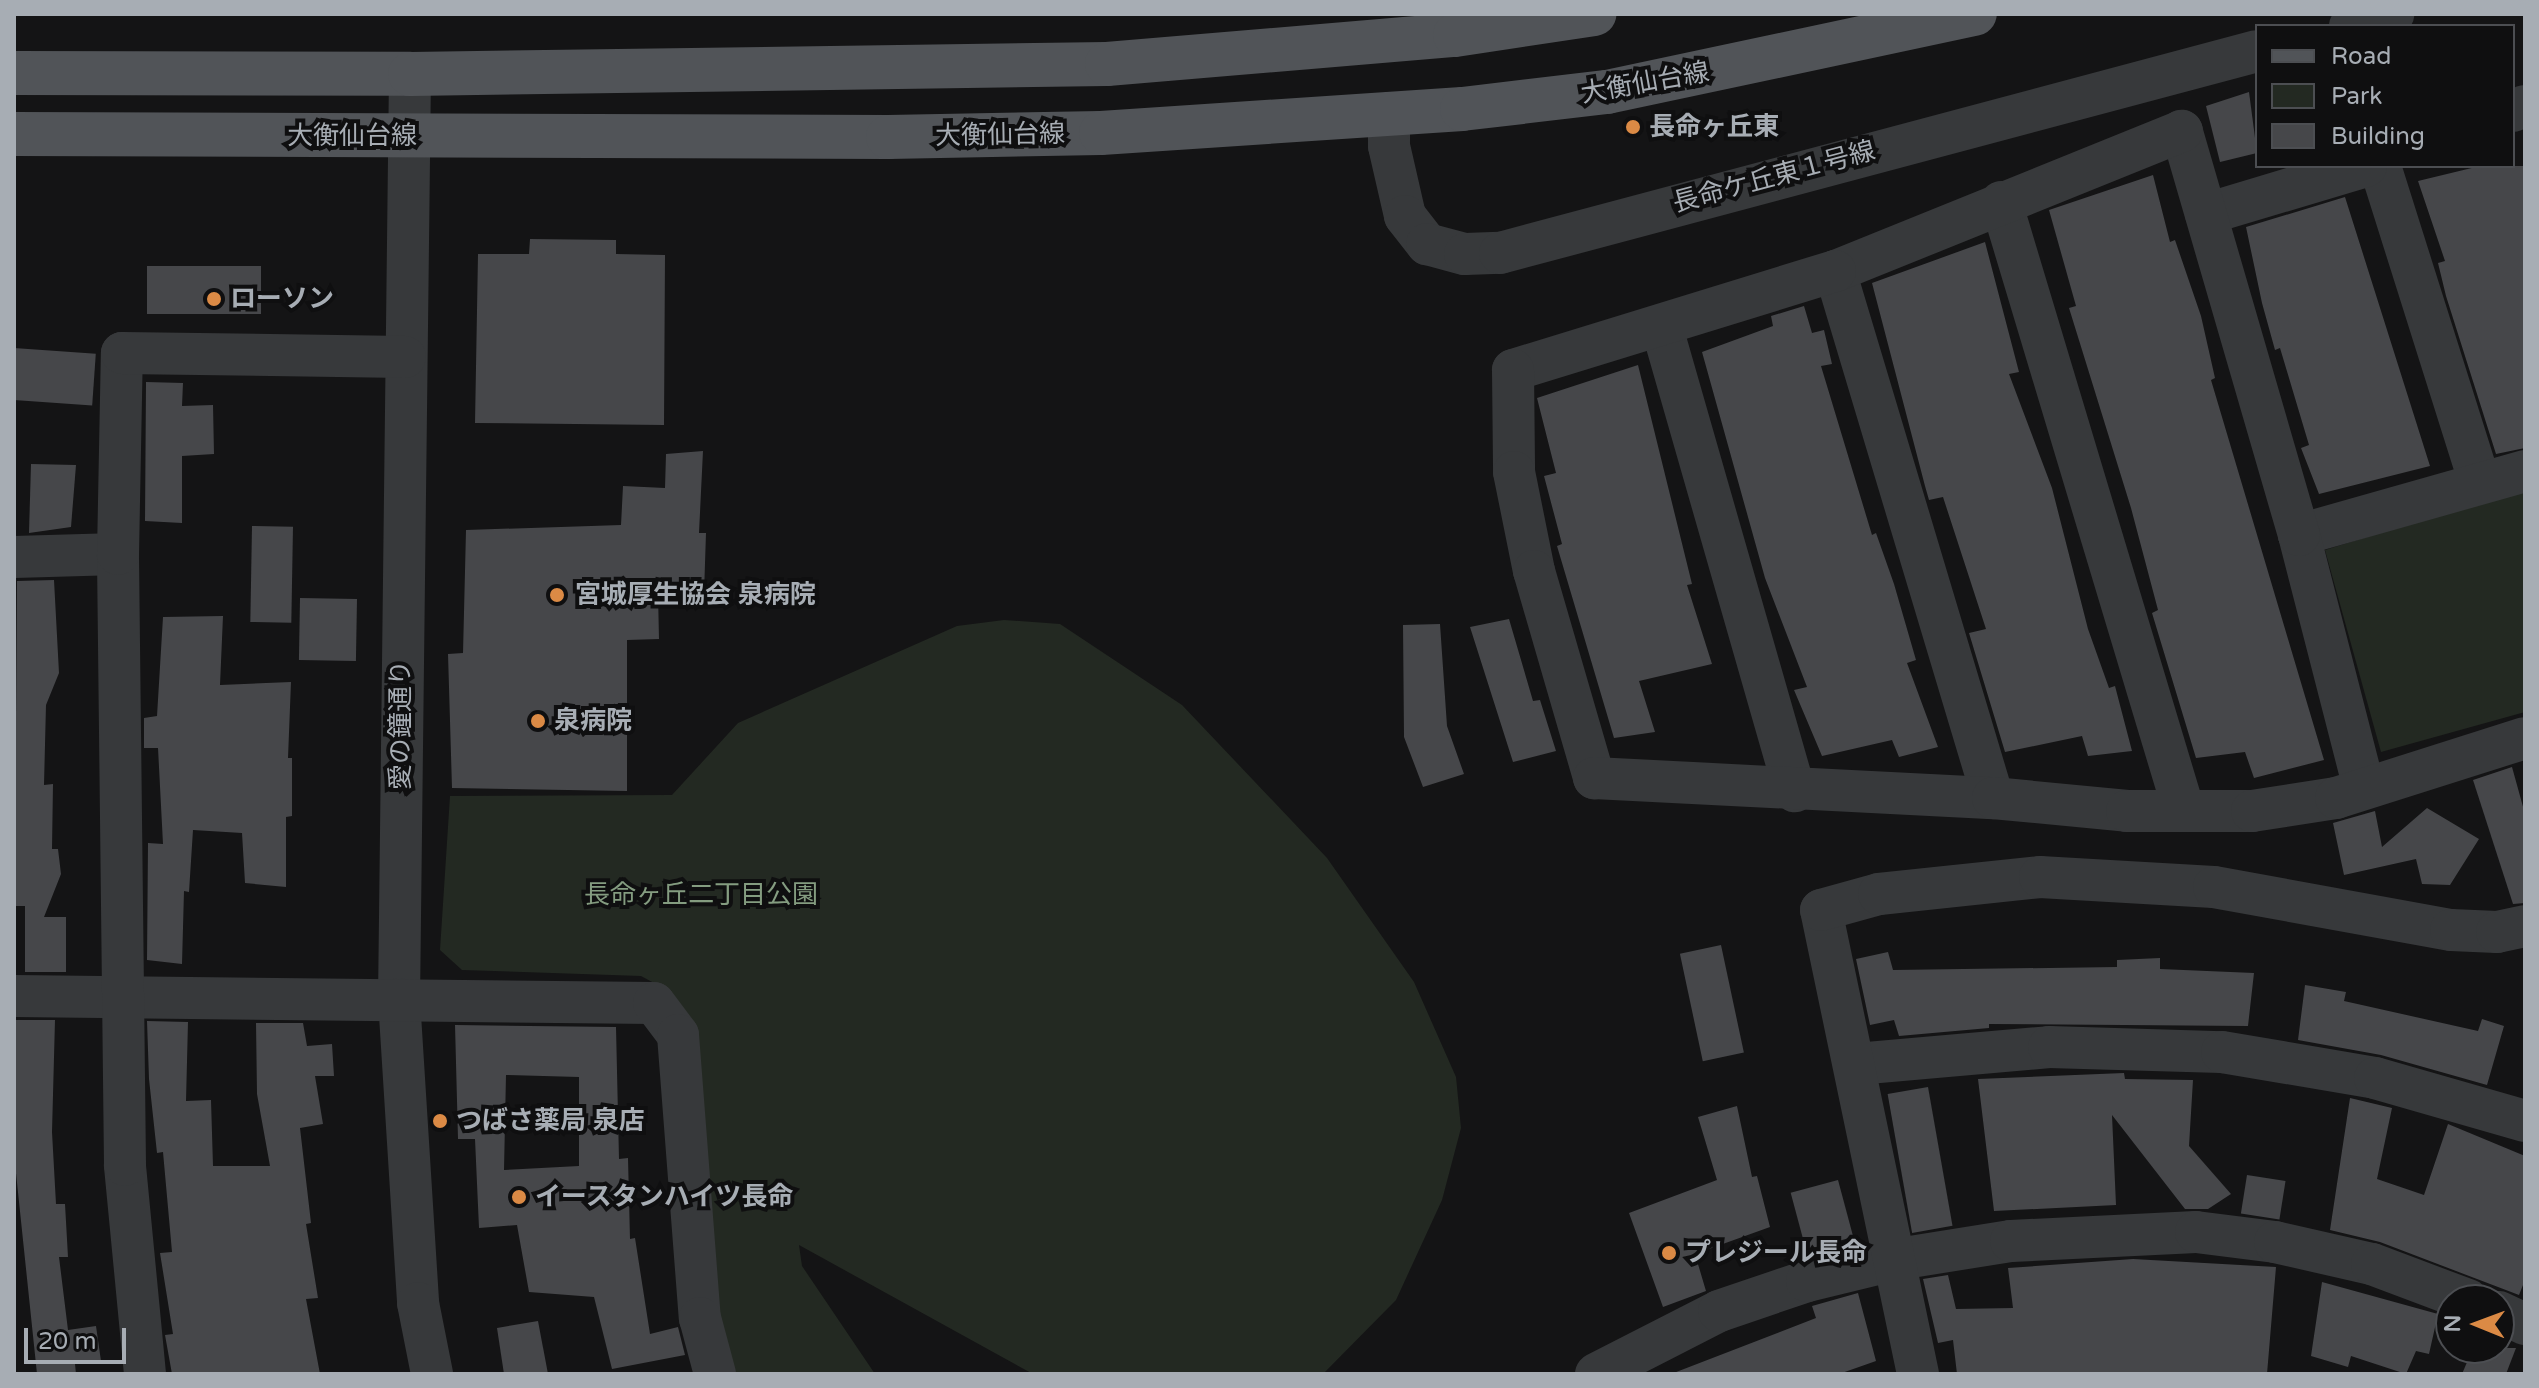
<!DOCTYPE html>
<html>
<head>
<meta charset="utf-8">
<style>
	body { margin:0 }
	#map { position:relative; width:2539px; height:1388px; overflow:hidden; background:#141415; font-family:"Varela Round","Noto Sans JP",sans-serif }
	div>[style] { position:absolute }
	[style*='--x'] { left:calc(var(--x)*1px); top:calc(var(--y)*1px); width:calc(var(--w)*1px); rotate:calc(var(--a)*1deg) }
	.green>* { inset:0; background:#232922 }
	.building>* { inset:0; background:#46474a; transform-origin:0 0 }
	.minor>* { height:42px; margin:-21px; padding:0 21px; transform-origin:21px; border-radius:21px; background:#37393b }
	.major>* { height:44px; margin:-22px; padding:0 22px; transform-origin:22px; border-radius:22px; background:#515458 }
	.dots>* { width:22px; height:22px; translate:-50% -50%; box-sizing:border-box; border:4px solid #0f0f10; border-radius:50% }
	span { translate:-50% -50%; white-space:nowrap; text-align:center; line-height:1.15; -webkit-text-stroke:8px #0f0f10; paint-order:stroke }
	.street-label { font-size:26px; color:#a7adb4 }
	.poi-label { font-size:26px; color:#a7adb4; font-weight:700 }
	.left { translate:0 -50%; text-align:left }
	.park-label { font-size:26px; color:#849c80 }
	.frame { position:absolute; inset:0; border:16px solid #a7adb4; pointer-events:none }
	.legend { position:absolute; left:2255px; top:24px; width:260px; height:144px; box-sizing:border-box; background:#0f0f10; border:2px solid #4c4e52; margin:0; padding:10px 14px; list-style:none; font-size:24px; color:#a7adb4 }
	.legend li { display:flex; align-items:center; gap:16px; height:40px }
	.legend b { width:40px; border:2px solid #4c4e52 }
	.north { position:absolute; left:2435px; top:1284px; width:80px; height:80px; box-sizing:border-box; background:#0f0f10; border:2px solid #4c4e52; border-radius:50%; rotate:271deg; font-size:22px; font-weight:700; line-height:32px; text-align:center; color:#a7adb4 }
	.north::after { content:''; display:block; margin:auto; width:28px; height:36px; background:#db8a45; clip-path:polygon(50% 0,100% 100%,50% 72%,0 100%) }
	.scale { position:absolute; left:24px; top:1328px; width:102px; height:36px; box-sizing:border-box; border:4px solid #a7adb4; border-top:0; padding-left:10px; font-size:24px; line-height:28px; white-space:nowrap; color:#a7adb4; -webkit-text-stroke:6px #0f0f10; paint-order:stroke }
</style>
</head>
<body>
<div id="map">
	<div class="green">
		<i style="clip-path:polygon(2525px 488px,2525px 712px,2381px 752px,2325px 550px)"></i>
		<i style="clip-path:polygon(1004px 620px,1060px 624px,1182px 705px,1327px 858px,1414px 982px,1456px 1077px,1461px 1128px,1442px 1200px,1396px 1300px,1323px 1374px,1033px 1374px,799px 1245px,802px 1266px,875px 1374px,731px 1374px,716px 1313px,667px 990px,641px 976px,462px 970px,440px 950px,450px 796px,672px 795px,738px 723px,957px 626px)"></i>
	</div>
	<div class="building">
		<i style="clip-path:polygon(2249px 92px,2257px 153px,2220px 162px,2206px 106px)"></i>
		<i style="clip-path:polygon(2480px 166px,2525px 166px,2525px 448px,2496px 454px,2446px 296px,2438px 263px,2445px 261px,2418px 181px)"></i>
		<i style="clip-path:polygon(2153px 175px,2170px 242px,2175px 240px,2201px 316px,2215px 378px,2211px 380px,2324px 760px,2254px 778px,2245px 752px,2196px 758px,2152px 613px,2158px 610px,2131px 508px,2069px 308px,2076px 306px,2049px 210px)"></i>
		<i style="clip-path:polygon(2345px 197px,2430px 466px,2319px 494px,2301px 448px,2309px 445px,2280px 348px,2275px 350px,2262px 303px,2246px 227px)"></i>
		<i style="clip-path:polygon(530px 239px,616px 240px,616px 254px,665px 255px,664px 425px,475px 423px,478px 254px,529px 254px)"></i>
		<i style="clip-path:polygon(1985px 242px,2019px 372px,2009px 374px,2052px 488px,2088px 629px,2109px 688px,2115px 686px,2132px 751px,2088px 756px,2082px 736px,2005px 752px,1969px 633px,1986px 629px,1943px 497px,1929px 500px,1925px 486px,1872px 283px)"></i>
		<i style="left:147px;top:266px;width:114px;height:48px"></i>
		<i style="clip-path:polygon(1804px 306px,1812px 333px,1824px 330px,1832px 364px,1821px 366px,1872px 535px,1876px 533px,1894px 584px,1916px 660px,1907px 663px,1938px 747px,1899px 757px,1892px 740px,1822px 756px,1794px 690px,1807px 687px,1765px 578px,1702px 352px,1773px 326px,1771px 316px)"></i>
		<i style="left:14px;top:348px;width:82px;height:52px;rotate:4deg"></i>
		<i style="clip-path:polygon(1638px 365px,1692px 584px,1687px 585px,1712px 664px,1639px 681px,1655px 732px,1614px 738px,1557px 546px,1562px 544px,1544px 476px,1556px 473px,1537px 398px)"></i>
		<i style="clip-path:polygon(146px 382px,183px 383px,182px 406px,213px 405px,214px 454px,182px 456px,182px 523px,145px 521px)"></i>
		<i style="clip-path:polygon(703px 451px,699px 533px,706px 533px,704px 594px,658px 593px,659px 639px,627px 640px,627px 791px,452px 788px,448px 654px,463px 653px,466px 530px,621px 525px,623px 486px,665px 488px,666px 454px)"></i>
		<i style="clip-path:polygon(31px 464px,76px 465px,71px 527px,29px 533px)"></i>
		<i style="left:252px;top:526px;width:41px;height:96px;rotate:1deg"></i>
		<i style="clip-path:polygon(54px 580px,59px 673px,46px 705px,44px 785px,53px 784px,52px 849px,58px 849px,61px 874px,44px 917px,66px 917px,66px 972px,25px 972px,25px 906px,16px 906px,15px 850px,17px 581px)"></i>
		<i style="left:357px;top:599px;width:62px;height:57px;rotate:91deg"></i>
		<i style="clip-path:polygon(223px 616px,220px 685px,291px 682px,288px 758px,292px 758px,292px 816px,286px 817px,286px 887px,245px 883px,242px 833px,193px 830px,189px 892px,184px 891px,182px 964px,147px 960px,148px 843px,163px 844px,158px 748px,144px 748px,144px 718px,157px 716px,163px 617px)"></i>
		<i style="clip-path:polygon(1509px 619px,1533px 701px,1540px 700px,1556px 751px,1513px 762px,1470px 627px)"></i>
		<i style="clip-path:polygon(1440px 624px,1447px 726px,1464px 774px,1423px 787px,1404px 737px,1403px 625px)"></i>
		<i style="clip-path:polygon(2512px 767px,2525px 814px,2525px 903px,2513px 904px,2473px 780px)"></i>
		<i style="clip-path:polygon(2427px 808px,2479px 839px,2450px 885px,2422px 884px,2416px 859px,2344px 875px,2333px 823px,2375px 811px,2382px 847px)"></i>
		<i style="left:1721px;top:945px;width:110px;height:42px;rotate:78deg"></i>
		<i style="clip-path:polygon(1888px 952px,1893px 970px,2117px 967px,2117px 960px,2160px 958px,2160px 969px,2254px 973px,2248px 1026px,1989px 1024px,1989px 1028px,1899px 1036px,1894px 1020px,1870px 1025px,1856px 959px)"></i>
		<i style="clip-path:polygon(2305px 985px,2346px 992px,2344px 1001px,2478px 1031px,2482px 1019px,2504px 1026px,2487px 1085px,2381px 1055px,2298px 1040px)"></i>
		<i style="clip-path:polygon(14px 1020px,55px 1020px,52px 1132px,56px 1204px,65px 1204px,68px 1257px,59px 1257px,68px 1330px,96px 1326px,101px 1361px,75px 1364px,76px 1374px,37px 1374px,14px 1154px)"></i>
		<i style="clip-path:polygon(147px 1021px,188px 1022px,186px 1101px,211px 1100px,213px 1166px,270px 1166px,257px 1094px,256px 1023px,303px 1023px,307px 1046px,332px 1044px,334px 1076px,315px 1076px,323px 1124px,300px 1128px,311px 1223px,306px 1224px,318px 1298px,306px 1299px,320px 1374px,172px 1374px,165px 1335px,173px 1334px,160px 1253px,172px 1252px,163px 1152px,157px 1153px,149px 1079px)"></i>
		<i style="clip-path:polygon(evenodd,455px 1025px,616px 1027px,619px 1159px,628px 1158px,630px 1239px,635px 1238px,650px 1334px,678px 1327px,685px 1355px,612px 1369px,594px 1297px,529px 1292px,517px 1225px,479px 1228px,475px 1139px,458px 1139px,455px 1025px,506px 1075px,579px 1077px,579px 1166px,504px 1170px,506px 1075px)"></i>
		<i style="clip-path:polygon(2124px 1073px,2125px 1079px,2193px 1080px,2189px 1146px,2231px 1194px,2208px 1209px,2185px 1209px,2112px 1115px,2116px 1205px,1994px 1211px,1978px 1079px)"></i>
		<i style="left:1928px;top:1087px;width:141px;height:41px;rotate:80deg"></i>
		<i style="clip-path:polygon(2350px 1098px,2392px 1108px,2377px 1179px,2424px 1195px,2448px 1124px,2525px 1156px,2525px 1280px,2519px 1295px,2380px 1242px,2330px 1230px)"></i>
		<i style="clip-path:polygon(1737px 1106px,1752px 1177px,1757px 1176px,1770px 1227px,1695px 1254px,1706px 1291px,1663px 1307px,1629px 1213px,1717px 1180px,1698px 1117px)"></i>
		<i style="left:2247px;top:1175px;width:39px;height:39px;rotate:9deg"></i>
		<i style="left:1838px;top:1180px;width:59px;height:49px;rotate:75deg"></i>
		<i style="clip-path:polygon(2133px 1259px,2276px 1267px,2267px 1374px,1957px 1374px,1953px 1340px,1938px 1343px,1923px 1279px,1948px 1275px,1956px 1309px,2013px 1308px,2008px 1268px)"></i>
		<i style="clip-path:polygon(2322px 1282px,2438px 1314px,2429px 1354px,2416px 1351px,2406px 1374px,2351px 1356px,2348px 1367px,2311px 1356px)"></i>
		<i style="clip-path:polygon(1858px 1293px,1876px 1361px,1839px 1374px,1671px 1374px,1816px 1318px,1812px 1306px)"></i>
		<i style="clip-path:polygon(538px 1321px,548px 1374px,504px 1374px,497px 1328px)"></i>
		<i style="clip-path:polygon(2473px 1348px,2516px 1348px,2506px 1374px,2462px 1374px)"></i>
	</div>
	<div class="minor">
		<i style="--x:2350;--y:26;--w:45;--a:-15.6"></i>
		<i style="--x:410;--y:74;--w:925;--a:90.68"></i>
		<i style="--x:399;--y:999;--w:305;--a:86.4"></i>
		<i style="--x:418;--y:1303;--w:72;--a:78.8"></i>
		<i style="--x:2513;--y:111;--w:13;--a:-23"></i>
		<i style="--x:1389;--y:113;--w:33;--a:90"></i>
		<i style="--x:1389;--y:146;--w:72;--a:77.1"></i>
		<i style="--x:1405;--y:216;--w:36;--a:52"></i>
		<i style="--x:1427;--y:244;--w:39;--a:15"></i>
		<i style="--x:1465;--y:254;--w:35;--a:-2"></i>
		<i style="--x:1500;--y:253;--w:783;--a:-14.94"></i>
		<i style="--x:2380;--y:166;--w:332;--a:72.5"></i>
		<i style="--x:2001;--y:202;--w:636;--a:73.27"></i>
		<i style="--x:2206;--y:214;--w:167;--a:-16.7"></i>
		<i style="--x:1835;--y:271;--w:550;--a:73.31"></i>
		<i style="--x:1662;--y:328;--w:482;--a:74"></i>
		<i style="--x:2299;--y:535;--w:235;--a:-15.8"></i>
		<i style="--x:14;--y:557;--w:104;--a:-1.7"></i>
		<i style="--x:2364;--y:788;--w:261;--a:-104.4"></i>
		<i style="--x:2299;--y:535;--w:421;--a:-106.2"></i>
		<i style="--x:2182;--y:131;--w:374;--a:158"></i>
		<i style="--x:1835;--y:271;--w:337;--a:162.9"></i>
		<i style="--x:1513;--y:370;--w:102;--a:89.4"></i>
		<i style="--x:1514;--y:472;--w:101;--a:78.6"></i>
		<i style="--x:1534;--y:571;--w:216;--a:73.8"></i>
		<i style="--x:1594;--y:778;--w:400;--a:2.9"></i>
		<i style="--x:1993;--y:798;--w:135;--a:5.5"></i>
		<i style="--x:2127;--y:811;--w:125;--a:0"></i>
		<i style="--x:2252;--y:811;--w:85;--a:-8.8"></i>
		<i style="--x:2336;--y:798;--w:198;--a:-17.6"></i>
		<i style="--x:14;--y:996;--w:640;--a:0.63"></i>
		<i style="--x:654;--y:1003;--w:40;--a:53"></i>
		<i style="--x:678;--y:1035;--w:284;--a:85.6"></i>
		<i style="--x:700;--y:1318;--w:58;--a:75"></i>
		<i style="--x:1856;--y:1064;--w:194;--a:-5"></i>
		<i style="--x:2049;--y:1047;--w:173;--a:1.7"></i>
		<i style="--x:2222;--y:1052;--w:155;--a:9.6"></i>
		<i style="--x:2375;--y:1078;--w:156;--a:16"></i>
		<i style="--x:2499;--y:1312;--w:29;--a:25"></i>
		<i style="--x:145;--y:1374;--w:210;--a:-95.5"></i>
		<i style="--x:125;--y:1165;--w:611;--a:-90.66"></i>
		<i style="--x:118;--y:554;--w:201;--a:-88.9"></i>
		<i style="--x:122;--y:353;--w:283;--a:0.8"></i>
		<i style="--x:1596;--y:1374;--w:138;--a:-27.1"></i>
		<i style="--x:1719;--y:1311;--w:93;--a:-18.8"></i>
		<i style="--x:1807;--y:1281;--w:94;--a:-13.6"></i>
		<i style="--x:1898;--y:1259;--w:114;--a:-9.1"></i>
		<i style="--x:2011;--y:1241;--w:185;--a:-2.8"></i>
		<i style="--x:2196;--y:1232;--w:80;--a:7.2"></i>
		<i style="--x:2275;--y:1242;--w:99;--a:12.8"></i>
		<i style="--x:2372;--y:1264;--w:103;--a:20.6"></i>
		<i style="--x:1918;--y:1374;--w:474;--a:-101.8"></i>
		<i style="--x:1821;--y:910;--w:60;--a:-15.4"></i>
		<i style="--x:1879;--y:894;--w:162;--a:-6"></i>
		<i style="--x:2040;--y:877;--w:174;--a:3.3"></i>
		<i style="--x:2214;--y:887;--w:241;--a:10.3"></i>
		<i style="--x:2451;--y:930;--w:46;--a:2.5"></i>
		<i style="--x:2497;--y:932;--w:29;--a:-12"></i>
	</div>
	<div class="major">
		<i style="--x:14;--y:73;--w:396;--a:0.1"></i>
		<i style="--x:410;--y:74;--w:697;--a:-0.82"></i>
		<i style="--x:1107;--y:64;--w:349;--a:-4.8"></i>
		<i style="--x:1455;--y:35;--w:141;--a:-8.6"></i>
		<i style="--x:14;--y:134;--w:874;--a:0.2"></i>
		<i style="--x:888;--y:137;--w:213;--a:-1.1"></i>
		<i style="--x:1101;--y:133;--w:362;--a:-3.8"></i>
		<i style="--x:1462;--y:109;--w:146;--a:-6.7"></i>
		<i style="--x:1607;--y:92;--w:376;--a:-12"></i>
	</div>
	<div class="dots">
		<i style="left:1633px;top:127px;background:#db8a45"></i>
		<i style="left:214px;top:299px;background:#db8a45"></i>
		<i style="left:557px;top:595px;background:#db8a45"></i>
		<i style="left:538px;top:721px;background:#db8a45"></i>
		<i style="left:440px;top:1121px;background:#db8a45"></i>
		<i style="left:519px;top:1197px;background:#db8a45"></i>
		<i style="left:1669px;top:1253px;background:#db8a45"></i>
	</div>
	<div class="street-label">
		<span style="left:1645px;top:83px;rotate:-10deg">大衡仙台線</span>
		<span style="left:1000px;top:135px;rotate:-1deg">大衡仙台線</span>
		<span style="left:352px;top:136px">大衡仙台線</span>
		<span style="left:1774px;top:177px;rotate:-15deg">長命ケ丘東１号線</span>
		<span style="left:401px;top:725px;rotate:-90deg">愛の鐘通り</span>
	</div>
	<div class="poi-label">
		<span class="left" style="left:1649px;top:127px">長命ヶ丘東</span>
		<span class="left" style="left:230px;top:299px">ローソン</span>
		<span class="left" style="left:575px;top:595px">宮城厚生協会 泉病院</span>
		<span class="left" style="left:554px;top:721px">泉病院</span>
		<span class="left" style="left:456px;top:1121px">つばさ薬局 泉店</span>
		<span class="left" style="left:535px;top:1197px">イースタンハイツ長命</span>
		<span class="left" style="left:1685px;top:1253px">プレジール長命</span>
	</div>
	<div class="park-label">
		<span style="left:701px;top:895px">長命ヶ丘二丁目公園</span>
	</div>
	<div class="frame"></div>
	<ul class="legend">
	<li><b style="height:10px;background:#515458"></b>Road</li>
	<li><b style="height:22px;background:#232922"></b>Park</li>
	<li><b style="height:22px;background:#46474a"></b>Building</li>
	</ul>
	<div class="north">N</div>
	<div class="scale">20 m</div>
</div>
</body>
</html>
